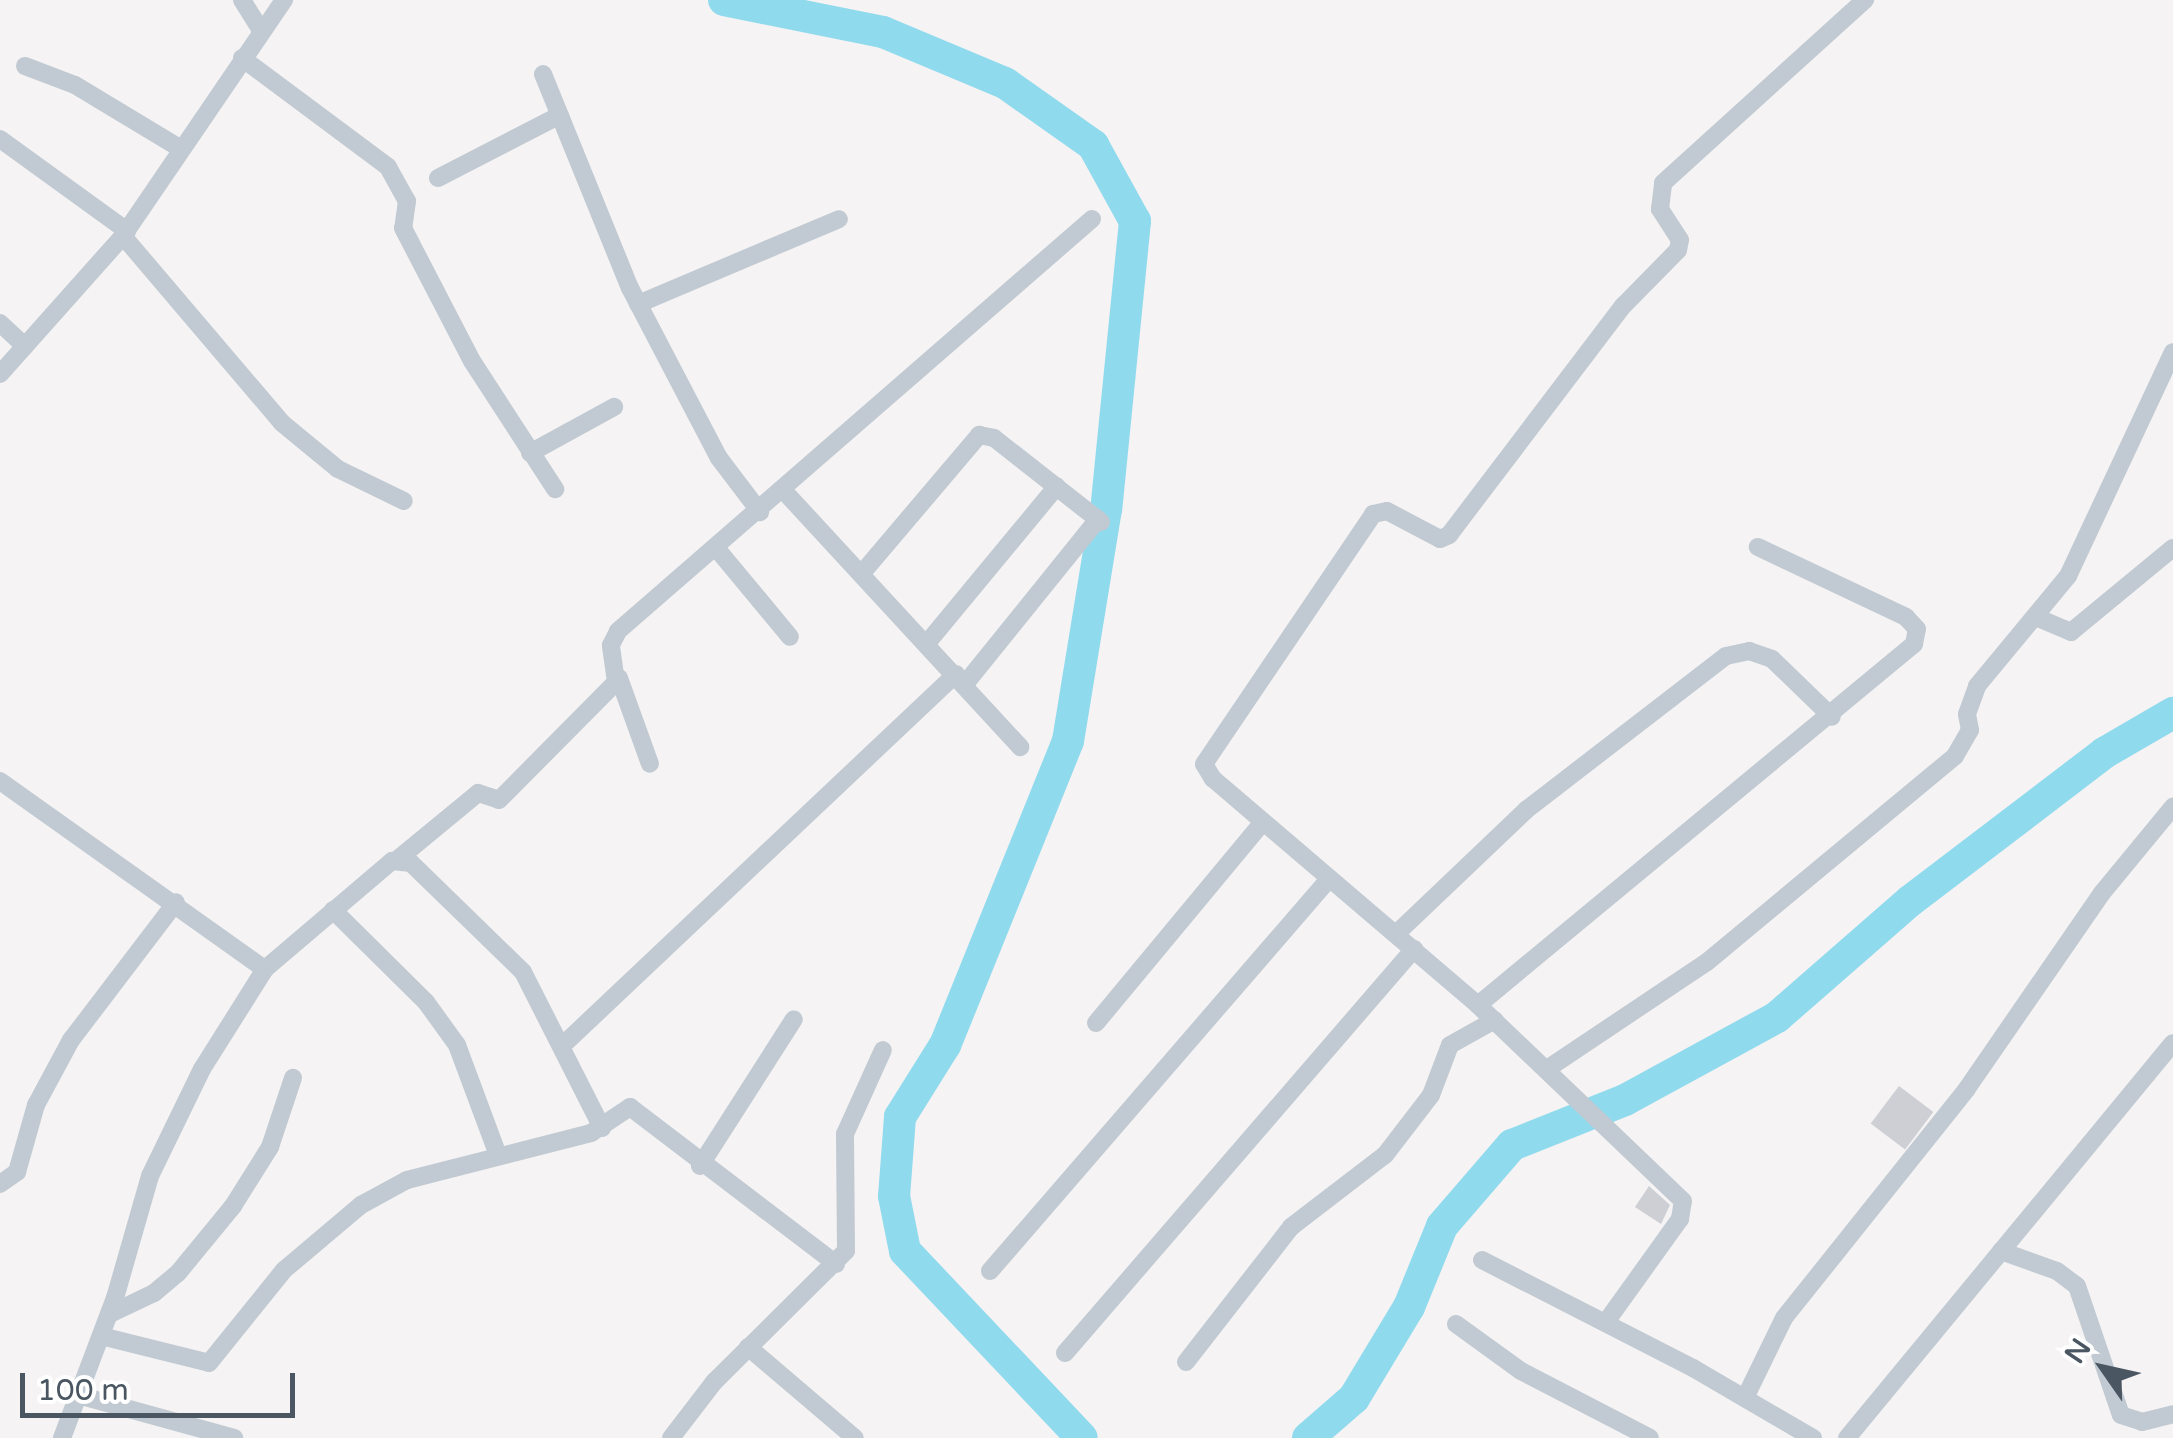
<!DOCTYPE html>
<html>
<head>
<meta charset="utf-8">
<style>
	body { margin:0 }
	#map { position:relative; width:2173px; height:1438px; overflow:hidden; background:#f5f3f3; font-family:"Varela Round",sans-serif }
	div>[style] { position:absolute }
	[style*='--x'] { left:calc(var(--x)*1px); top:calc(var(--y)*1px); width:calc(var(--w)*1px); rotate:calc(var(--a)*1deg) }
	.river>* { height:32px; margin:-16px; padding:0 16px; transform-origin:16px; border-radius:16px; background:#90daee }
	.building>* { inset:0; background:#cdcfd5; transform-origin:0 0 }
	.minor>* { height:18px; margin:-9px; padding:0 9px; transform-origin:9px; border-radius:9px; background:#c1cad2 }
	span { translate:-50% -50%; white-space:nowrap; text-align:center; line-height:1.15; -webkit-text-stroke:10px #fff; paint-order:stroke }
	.north { position:absolute; left:2053px; top:1318px; width:100px; height:100px; -webkit-text-stroke:8px #fff; paint-order:stroke; rotate:304deg; font-size:28px; font-weight:700; line-height:40px; text-align:center; color:#4a5661 }
	.north::after { content:''; display:block; margin:auto; width:35px; height:45px; background:#4a5661; clip-path:polygon(50% 0,100% 100%,50% 72%,0 100%) }
	.scale { position:absolute; left:20px; top:1373px; width:275px; height:45px; box-sizing:border-box; border:5px solid #4a5661; border-top:0; padding-left:12px; font-size:30px; line-height:35px; white-space:nowrap; color:#4a5661; -webkit-text-stroke:8px #fff; paint-order:stroke }
</style>
</head>
<body>
<div id="map">
	<div class="river">
		<i style="--x:724;--y:0;--w:162;--a:11.4"></i>
		<i style="--x:883;--y:32;--w:132;--a:22.7"></i>
		<i style="--x:1005;--y:83;--w:108;--a:35.2"></i>
		<i style="--x:1093;--y:145;--w:87;--a:61.1"></i>
		<i style="--x:1135;--y:221;--w:289;--a:95.7"></i>
		<i style="--x:1106;--y:509;--w:235;--a:99.3"></i>
		<i style="--x:1068;--y:741;--w:328;--a:112"></i>
		<i style="--x:945;--y:1045;--w:85;--a:122"></i>
		<i style="--x:900;--y:1117;--w:79;--a:94.3"></i>
		<i style="--x:894;--y:1196;--w:56;--a:78.7"></i>
		<i style="--x:905;--y:1251;--w:257;--a:46.6"></i>
		<i style="--x:1308;--y:1438;--w:61;--a:-41"></i>
		<i style="--x:1354;--y:1398;--w:106;--a:-58.9"></i>
		<i style="--x:1409;--y:1307;--w:87;--a:-67.8"></i>
		<i style="--x:1442;--y:1226;--w:107;--a:-49.2"></i>
		<i style="--x:1512;--y:1145;--w:122;--a:-21.7"></i>
		<i style="--x:1625;--y:1100;--w:173;--a:-28.6"></i>
		<i style="--x:1777;--y:1017;--w:176;--a:-41.1"></i>
		<i style="--x:1910;--y:901;--w:244;--a:-37.3"></i>
		<i style="--x:2104;--y:753;--w:80;--a:-30.1"></i>
	</div>
	<div class="building">
		<i style="left:1899px;top:1086px;width:43px;height:47px;rotate:37deg"></i>
		<i style="clip-path:polygon(1649px 1186px,1670px 1205px,1661px 1224px,1635px 1207px)"></i>
	</div>
	<div class="minor">
		<i style="--x:242;--y:0;--w:36;--a:58"></i>
		<i style="--x:242;--y:58;--w:182;--a:36.7"></i>
		<i style="--x:388;--y:167;--w:39;--a:61"></i>
		<i style="--x:407;--y:201;--w:27;--a:98"></i>
		<i style="--x:403;--y:228;--w:150;--a:62.6"></i>
		<i style="--x:472;--y:361;--w:153;--a:57"></i>
		<i style="--x:25;--y:66;--w:53;--a:20.8"></i>
		<i style="--x:75;--y:85;--w:124;--a:31.1"></i>
		<i style="--x:543;--y:74;--w:231;--a:67.9"></i>
		<i style="--x:630;--y:288;--w:192;--a:62.4"></i>
		<i style="--x:719;--y:458;--w:68;--a:52.8"></i>
		<i style="--x:0;--y:139;--w:157;--a:35.9"></i>
		<i style="--x:438;--y:178;--w:137;--a:-27.3"></i>
		<i style="--x:123;--y:236;--w:245;--a:49.6"></i>
		<i style="--x:282;--y:423;--w:72;--a:39.4"></i>
		<i style="--x:338;--y:469;--w:73;--a:25.9"></i>
		<i style="--x:638;--y:304;--w:218;--a:-22.9"></i>
		<i style="--x:0;--y:323;--w:34;--a:43"></i>
		<i style="--x:0;--y:374;--w:185;--a:-48.3"></i>
		<i style="--x:123;--y:236;--w:286;--a:-55.7"></i>
		<i style="--x:530;--y:453;--w:96;--a:-28.7"></i>
		<i style="--x:783;--y:490;--w:350;--a:47.3"></i>
		<i style="--x:717;--y:549;--w:114;--a:50.3"></i>
		<i style="--x:863;--y:572;--w:180;--a:-49.7"></i>
		<i style="--x:979;--y:435;--w:15;--a:11"></i>
		<i style="--x:994;--y:438;--w:136;--a:38.1"></i>
		<i style="--x:2038;--y:618;--w:36;--a:23"></i>
		<i style="--x:2071;--y:632;--w:132;--a:-39.5"></i>
		<i style="--x:928;--y:642;--w:202;--a:-50.4"></i>
		<i style="--x:619;--y:678;--w:91;--a:70.2"></i>
		<i style="--x:965;--y:684;--w:212;--a:-51.1"></i>
		<i style="--x:0;--y:781;--w:325;--a:35.4"></i>
		<i style="--x:398;--y:859;--w:104;--a:-39.5"></i>
		<i style="--x:478;--y:793;--w:22;--a:18"></i>
		<i style="--x:499;--y:800;--w:166;--a:-45.2"></i>
		<i style="--x:616;--y:682;--w:37;--a:-98"></i>
		<i style="--x:611;--y:645;--w:16;--a:-63"></i>
		<i style="--x:618;--y:631;--w:628;--a:-41"></i>
		<i style="--x:333;--y:910;--w:131;--a:44.7"></i>
		<i style="--x:426;--y:1002;--w:53;--a:54.2"></i>
		<i style="--x:457;--y:1045;--w:117;--a:69.6"></i>
		<i style="--x:1396;--y:934;--w:180;--a:-43.6"></i>
		<i style="--x:1526;--y:810;--w:252;--a:-37.6"></i>
		<i style="--x:1726;--y:656;--w:24;--a:-12"></i>
		<i style="--x:1749;--y:651;--w:24;--a:19"></i>
		<i style="--x:1772;--y:659;--w:83;--a:44"></i>
		<i style="--x:1478;--y:1005;--w:566;--a:-39.62"></i>
		<i style="--x:1914;--y:644;--w:15;--a:-79"></i>
		<i style="--x:1917;--y:629;--w:16;--a:-133"></i>
		<i style="--x:1906;--y:617;--w:164;--a:-154.7"></i>
		<i style="--x:1096;--y:1023;--w:261;--a:-50.3"></i>
		<i style="--x:564;--y:1044;--w:539;--a:-43.35"></i>
		<i style="--x:1547;--y:1069;--w:192;--a:-33.8"></i>
		<i style="--x:1707;--y:962;--w:322;--a:-39.7"></i>
		<i style="--x:1955;--y:756;--w:30;--a:-60"></i>
		<i style="--x:1970;--y:730;--w:16;--a:-101"></i>
		<i style="--x:1967;--y:714;--w:30;--a:-70"></i>
		<i style="--x:1977;--y:686;--w:143;--a:-50.4"></i>
		<i style="--x:2068;--y:576;--w:247;--a:-64.9"></i>
		<i style="--x:700;--y:1166;--w:174;--a:-57.4"></i>
		<i style="--x:0;--y:1184;--w:21;--a:-35"></i>
		<i style="--x:17;--y:1172;--w:70;--a:-74.2"></i>
		<i style="--x:36;--y:1105;--w:74;--a:-61.7"></i>
		<i style="--x:71;--y:1040;--w:173;--a:-52.7"></i>
		<i style="--x:2001;--y:1251;--w:59;--a:19.7"></i>
		<i style="--x:2057;--y:1271;--w:25;--a:37"></i>
		<i style="--x:2077;--y:1286;--w:136;--a:71.2"></i>
		<i style="--x:2121;--y:1415;--w:22;--a:18"></i>
		<i style="--x:2142;--y:1422;--w:32;--a:-14"></i>
		<i style="--x:1482;--y:1260;--w:237;--a:27.1"></i>
		<i style="--x:1693;--y:1368;--w:139;--a:30.3"></i>
		<i style="--x:990;--y:1271;--w:518;--a:-49.15"></i>
		<i style="--x:110;--y:1314;--w:49;--a:-25.5"></i>
		<i style="--x:154;--y:1293;--w:31;--a:-40"></i>
		<i style="--x:178;--y:1273;--w:87;--a:-50.6"></i>
		<i style="--x:233;--y:1206;--w:70;--a:-57.9"></i>
		<i style="--x:270;--y:1147;--w:73;--a:-71.6"></i>
		<i style="--x:1606;--y:1322;--w:127;--a:-54.3"></i>
		<i style="--x:1680;--y:1219;--w:18;--a:-81"></i>
		<i style="--x:1683;--y:1201;--w:284;--a:-136.3"></i>
		<i style="--x:1478;--y:1005;--w:348;--a:-139.5"></i>
		<i style="--x:1213;--y:779;--w:17;--a:-121"></i>
		<i style="--x:1204;--y:764;--w:302;--a:-55.9"></i>
		<i style="--x:1373;--y:514;--w:14;--a:-12"></i>
		<i style="--x:1387;--y:511;--w:60;--a:27.8"></i>
		<i style="--x:1440;--y:539;--w:10;--a:-24"></i>
		<i style="--x:1449;--y:535;--w:288;--a:-52.8"></i>
		<i style="--x:1623;--y:306;--w:78;--a:-45.5"></i>
		<i style="--x:1678;--y:250;--w:10;--a:-79"></i>
		<i style="--x:1680;--y:240;--w:37;--a:-123"></i>
		<i style="--x:1660;--y:209;--w:26;--a:-83"></i>
		<i style="--x:1663;--y:183;--w:273;--a:-42.2"></i>
		<i style="--x:1456;--y:1324;--w:80;--a:35.9"></i>
		<i style="--x:1521;--y:1371;--w:145;--a:27.4"></i>
		<i style="--x:101;--y:1336;--w:111;--a:14"></i>
		<i style="--x:209;--y:1363;--w:119;--a:-51.1"></i>
		<i style="--x:284;--y:1270;--w:101;--a:-40.2"></i>
		<i style="--x:361;--y:1205;--w:52;--a:-28.5"></i>
		<i style="--x:407;--y:1180;--w:190;--a:-14.3"></i>
		<i style="--x:591;--y:1133;--w:47;--a:-33.7"></i>
		<i style="--x:630;--y:1107;--w:259;--a:37.3"></i>
		<i style="--x:748;--y:1347;--w:140;--a:40.4"></i>
		<i style="--x:1065;--y:1353;--w:534;--a:-49.18"></i>
		<i style="--x:1186;--y:1362;--w:171;--a:-52.1"></i>
		<i style="--x:1291;--y:1227;--w:118;--a:-37.5"></i>
		<i style="--x:1385;--y:1155;--w:76;--a:-52.5"></i>
		<i style="--x:1431;--y:1095;--w:53;--a:-69.2"></i>
		<i style="--x:1450;--y:1045;--w:51;--a:-29.1"></i>
		<i style="--x:78;--y:1395;--w:162;--a:15.4"></i>
		<i style="--x:1745;--y:1398;--w:89;--a:-64"></i>
		<i style="--x:1784;--y:1318;--w:292;--a:-51.4"></i>
		<i style="--x:1966;--y:1090;--w:239;--a:-55.4"></i>
		<i style="--x:2102;--y:893;--w:112;--a:-50.5"></i>
		<i style="--x:62;--y:1438;--w:150;--a:-69.3"></i>
		<i style="--x:115;--y:1298;--w:127;--a:-74"></i>
		<i style="--x:150;--y:1176;--w:119;--a:-64.1"></i>
		<i style="--x:202;--y:1069;--w:118;--a:-57.8"></i>
		<i style="--x:265;--y:969;--w:167;--a:-40.4"></i>
		<i style="--x:392;--y:861;--w:19;--a:6"></i>
		<i style="--x:411;--y:863;--w:156;--a:44.2"></i>
		<i style="--x:523;--y:972;--w:175;--a:63.1"></i>
		<i style="--x:671;--y:1438;--w:71;--a:-52.5"></i>
		<i style="--x:714;--y:1382;--w:186;--a:-44.8"></i>
		<i style="--x:846;--y:1251;--w:117;--a:-90.5"></i>
		<i style="--x:845;--y:1134;--w:92;--a:-65.7"></i>
		<i style="--x:1847;--y:1438;--w:512;--a:-50.47"></i>
	</div>
	<div class="north">N</div>
	<div class="scale">100 m</div>
</div>
</body>
</html>
